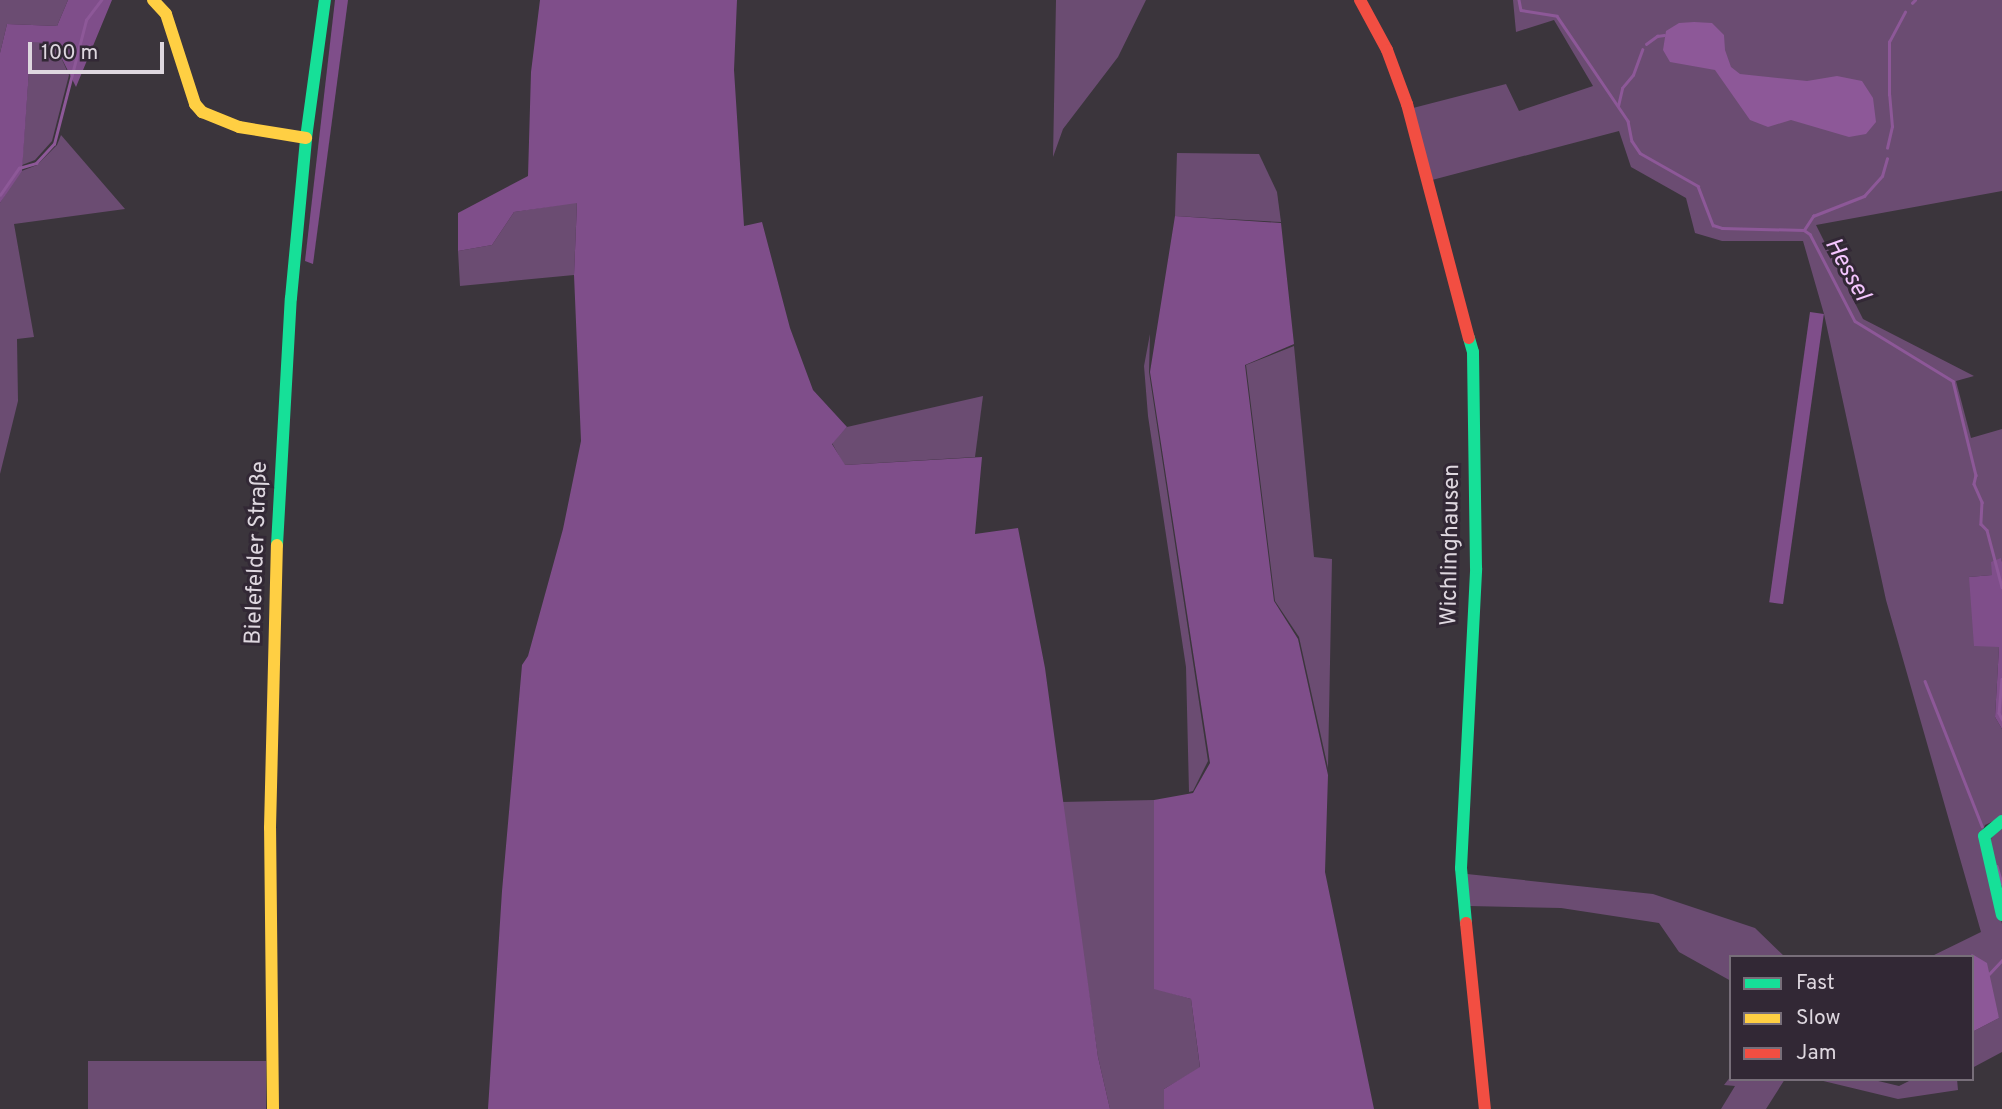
<!DOCTYPE html>
<html>
<head>
<meta charset="utf-8">
<style>
	body { margin:0 }
	#map { position:relative; width:2002px; height:1109px; overflow:hidden; background:#3b353c; font-family:Overpass,sans-serif }
	div>[style] { position:absolute }
	[style*='--x'] { left:calc(var(--x)*1px); top:calc(var(--y)*1px); width:calc(var(--w)*1px); rotate:calc(var(--a)*1deg) }
	.green>* { inset:0; background:#6b4c72; transform-origin:0 0 }
	.forest>* { inset:0; background:#7f4e8a; transform-origin:0 0 }
	.water>* { inset:0; background:#8d5898 }
	.stream>* { height:2.5px; margin:-1.25px; padding:0 1.25px; transform-origin:1.25px; border-radius:1.25px; background:#8d5898 }
	.fast>* { height:12px; margin:-6px; padding:0 6px; transform-origin:6px; border-radius:6px; background:#16e098 }
	.slow>* { height:12px; margin:-6px; padding:0 6px; transform-origin:6px; border-radius:6px; background:#ffcf43 }
	.jam>* { height:12px; margin:-6px; padding:0 6px; transform-origin:6px; border-radius:6px; background:#f24e42 }
	span { translate:-50% -50%; white-space:nowrap; text-align:center; line-height:1.15; -webkit-text-stroke:6px #322835; paint-order:stroke }
	.street-label { font-size:23px; color:#ded7df }
	.water-label { font-size:24px; color:#f4c6fe; font-style:italic }
	.legend { position:absolute; left:1729px; top:955px; width:245px; height:126px; box-sizing:border-box; background:#322835; border:2px solid #776e79; margin:0; padding:9px 12px; list-style:none; font-size:21px; color:#ded7df }
	.legend li { display:flex; align-items:center; gap:14px; height:35px }
	.legend b { width:35px; border:2px solid #776e79 }
	.scale { position:absolute; left:28px; top:42px; width:136px; height:32px; box-sizing:border-box; border:4px solid #ded7df; border-top:0; padding-left:9px; font-size:21px; line-height:24px; white-space:nowrap; color:#ded7df; -webkit-text-stroke:5px #322835; paint-order:stroke }
</style>
</head>
<body>
<div id="map">
	<div class="green">
		<i style="clip-path:polygon(0 0,68px 0,57px 26px,7px 24px,0 53px)"></i>
		<i style="clip-path:polygon(1056px 0,1146px 0,1118px 57px,1063px 129px,1053px 157px)"></i>
		<i style="clip-path:polygon(1513px 0,2002px 0,2002px 191px,1816px 225px,1863px 319px,1974px 376px,1956px 381px,1971px 438px,2002px 429px,2002px 562px,2001px 559px,1992px 575px,1969px 577px,1999px 647px,1995px 717px,2002px 729px,2002px 817px,1985px 825px,1981px 835px,2002px 924px,2002px 1052px,1972px 1068px,1972px 1032px,1999px 1018px,1972px 954px,1966px 957px,1930px 957px,1981px 932px,1886px 600px,1824px 314px,1803px 241px,1722px 241px,1695px 233px,1686px 198px,1631px 167px,1619px 131px,1432px 180px,1413px 108px,1506px 84px,1519px 111px,1593px 86px,1554px 20px,1516px 32px)"></i>
		<i style="clip-path:polygon(31px 42px,54px 42px,69px 75px,52px 141px,35px 160px,22px 165px)"></i>
		<i style="clip-path:polygon(61px 135px,125px 209px,14px 224px,34px 337px,17px 339px,18px 401px,0 474px,0 203px,19px 172px,37px 165px,57px 145px)"></i>
		<i style="clip-path:polygon(1177px 153px,1259px 154px,1277px 192px,1281px 222px,1175px 216px)"></i>
		<i style="clip-path:polygon(577px 202px,574px 275px,460px 286px,458px 251px,492px 245px,514px 212px)"></i>
		<i style="clip-path:polygon(1150px 334px,1149px 372px,1208px 761px,1193px 791px,1189px 792px,1186px 667px,1148px 416px,1144px 366px)"></i>
		<i style="clip-path:polygon(1294px 346px,1314px 557px,1332px 559px,1328px 768px,1299px 637px,1275px 601px,1246px 365px)"></i>
		<i style="clip-path:polygon(983px 396px,975px 457px,844px 465px,832px 443px,847px 427px)"></i>
		<i style="clip-path:polygon(1154px 800px,1154px 988px,1191px 999px,1200px 1068px,1164px 1089px,1164px 1109px,1110px 1109px,1098px 1057px,1061px 802px)"></i>
		<i style="clip-path:polygon(2002px 825px,2002px 890px,1990px 840px)"></i>
		<i style="clip-path:polygon(1467px 874px,1653px 894px,1755px 928px,1785px 957px,1731px 957px,1731px 981px,1679px 952px,1659px 923px,1561px 908px,1469px 906px)"></i>
		<i style="left:88px;top:1061px;width:178px;height:49px"></i>
		<i style="clip-path:polygon(1731px 1076px,1731px 1079px,1785px 1079px,1766px 1109px,1721px 1109px,1735px 1086px,1724px 1085px)"></i>
		<i style="clip-path:polygon(1815px 1079px,1870px 1079px,1899px 1086px,1913px 1079px,1957px 1079px,1958px 1090px,1898px 1099px)"></i>
	</div>
	<div class="forest">
		<i style="clip-path:polygon(68px 0,112px 0,76px 87px,54px 43px,31px 42px,22px 171px,0 203px,0 53px,7px 24px,57px 26px)"></i>
		<i style="clip-path:polygon(335px 0,348px 0,313px 264px,305px 261px)"></i>
		<i style="clip-path:polygon(540px 0,737px 0,734px 70px,744px 226px,762px 222px,790px 328px,813px 390px,847px 427px,832px 444px,845px 465px,982px 457px,975px 534px,1018px 528px,1045px 668px,1098px 1057px,1110px 1109px,488px 1109px,502px 891px,522px 665px,528px 656px,563px 529px,581px 441px,574px 275px,577px 203px,514px 212px,492px 245px,458px 251px,458px 213px,528px 176px,531px 72px)"></i>
		<i style="clip-path:polygon(1175px 216px,1281px 223px,1294px 344px,1245px 365px,1274px 601px,1298px 639px,1328px 775px,1325px 872px,1374px 1109px,1164px 1109px,1164px 1089px,1200px 1067px,1191px 999px,1154px 989px,1154px 800px,1193px 793px,1210px 763px,1150px 372px)"></i>
		<i style="left:1810px;top:312px;width:14px;height:293px;rotate:8deg"></i>
		<i style="clip-path:polygon(2001px 558px,2002px 562px,2002px 729px,1995px 717px,1999px 647px,1974px 646px,1969px 577px,1992px 575px,1991px 562px)"></i>
	</div>
	<div class="water">
		<i style="clip-path:polygon(1694px 22px,1712px 23px,1724px 35px,1725px 50px,1731px 67px,1740px 74px,1807px 81px,1837px 76px,1862px 81px,1873px 98px,1876px 122px,1866px 134px,1849px 137px,1791px 120px,1768px 127px,1750px 120px,1715px 70px,1670px 62px,1663px 50px,1666px 31px,1679px 23px)"></i>
		<i style="clip-path:polygon(1972px 954px,1987px 963px,1999px 1018px,1972px 1032px,1972px 957px,1966px 957px)"></i>
	</div>
	<div class="stream">
		<i style="--x:1519;--y:0;--w:10;--a:79"></i>
		<i style="--x:1521;--y:10;--w:36;--a:9"></i>
		<i style="--x:1557;--y:16;--w:127;--a:55.9"></i>
		<i style="--x:1628;--y:121;--w:20;--a:79"></i>
		<i style="--x:1632;--y:141;--w:14;--a:56"></i>
		<i style="--x:1640;--y:153;--w:67;--a:29.6"></i>
		<i style="--x:1698;--y:186;--w:42;--a:69"></i>
		<i style="--x:1713;--y:225;--w:9;--a:18"></i>
		<i style="--x:1722;--y:228;--w:82;--a:1.4"></i>
		<i style="--x:1804;--y:230;--w:7;--a:34"></i>
		<i style="--x:1810;--y:234;--w:98;--a:62.7"></i>
		<i style="--x:1855;--y:321;--w:115;--a:31.5"></i>
		<i style="--x:1953;--y:381;--w:97;--a:76.3"></i>
		<i style="--x:1976;--y:475;--w:9;--a:103"></i>
		<i style="--x:1974;--y:484;--w:20;--a:66"></i>
		<i style="--x:1982;--y:502;--w:22;--a:93"></i>
		<i style="--x:1981;--y:524;--w:8;--a:45"></i>
		<i style="--x:1987;--y:530;--w:59;--a:75.3"></i>
		<i style="--x:1912;--y:3;--w:4;--a:-45"></i>
		<i style="--x:1646;--y:44;--w:14;--a:-36"></i>
		<i style="--x:1657;--y:36;--w:7;--a:-8"></i>
		<i style="--x:1618;--y:106;--w:18;--a:-77"></i>
		<i style="--x:1622;--y:88;--w:17;--a:-50"></i>
		<i style="--x:1633;--y:75;--w:27;--a:-70"></i>
		<i style="--x:1887;--y:148;--w:22;--a:-77"></i>
		<i style="--x:1892;--y:127;--w:32;--a:-95"></i>
		<i style="--x:1889;--y:95;--w:53;--a:-90"></i>
		<i style="--x:1889;--y:42;--w:34;--a:-62"></i>
		<i style="--x:0;--y:195;--w:33;--a:-55"></i>
		<i style="--x:19;--y:168;--w:18;--a:-16"></i>
		<i style="--x:36;--y:163;--w:26;--a:-47"></i>
		<i style="--x:54;--y:144;--w:128;--a:-75.5"></i>
		<i style="--x:86;--y:20;--w:25;--a:-53"></i>
		<i style="--x:1804;--y:230;--w:17;--a:-57"></i>
		<i style="--x:1813;--y:216;--w:55;--a:-21.4"></i>
		<i style="--x:1864;--y:196;--w:27;--a:-48"></i>
		<i style="--x:1882;--y:176;--w:18;--a:-74"></i>
		<i style="--x:2002;--y:679;--w:34;--a:95"></i>
		<i style="--x:1999;--y:713;--w:7;--a:63"></i>
		<i style="--x:1925;--y:681;--w:156;--a:68.5"></i>
		<i style="--x:1997;--y:866;--w:18;--a:74"></i>
		<i style="--x:1989;--y:974;--w:19;--a:-47"></i>
	</div>
	<div class="fast">
		<i style="--x:277;--y:545;--w:247;--a:-86.8"></i>
		<i style="--x:291;--y:298;--w:161;--a:-84.6"></i>
		<i style="--x:306;--y:138;--w:139;--a:-82.2"></i>
		<i style="--x:2002;--y:821;--w:23;--a:140"></i>
		<i style="--x:1984;--y:836;--w:81;--a:77.2"></i>
		<i style="--x:1466;--y:923;--w:55;--a:-95.2"></i>
		<i style="--x:1461;--y:868;--w:300;--a:-87.1"></i>
		<i style="--x:1476;--y:568;--w:216;--a:-90.8"></i>
		<i style="--x:1473;--y:352;--w:15;--a:-106"></i>
	</div>
	<div class="slow">
		<i style="--x:153;--y:0;--w:19;--a:47"></i>
		<i style="--x:166;--y:14;--w:95;--a:72.1"></i>
		<i style="--x:195;--y:104;--w:11;--a:49"></i>
		<i style="--x:202;--y:112;--w:40;--a:22"></i>
		<i style="--x:239;--y:127;--w:68;--a:9.3"></i>
		<i style="--x:273;--y:1109;--w:281;--a:-90.6"></i>
		<i style="--x:270;--y:828;--w:283;--a:-88.6"></i>
	</div>
	<div class="jam">
		<i style="--x:1360;--y:0;--w:57;--a:61.6"></i>
		<i style="--x:1387;--y:50;--w:58;--a:69.7"></i>
		<i style="--x:1407;--y:104;--w:242;--a:75.2"></i>
		<i style="--x:1466;--y:923;--w:187;--a:84.2"></i>
	</div>
	<div class="street-label">
		<span style="left:1452px;top:545px;rotate:-89deg">Wichlinghausen</span>
		<span style="left:258px;top:553px;rotate:-88deg">Bielefelder Straße</span>
	</div>
	<div class="water-label">
		<span style="left:1846px;top:270px;rotate:61deg">Hessel</span>
	</div>
	<ul class="legend">
	<li><b style="height:9px;background:#16e098"></b>Fast</li>
	<li><b style="height:9px;background:#ffcf43"></b>Slow</li>
	<li><b style="height:9px;background:#f24e42"></b>Jam</li>
	</ul>
	<div class="scale">100 m</div>
</div>
</body>
</html>
